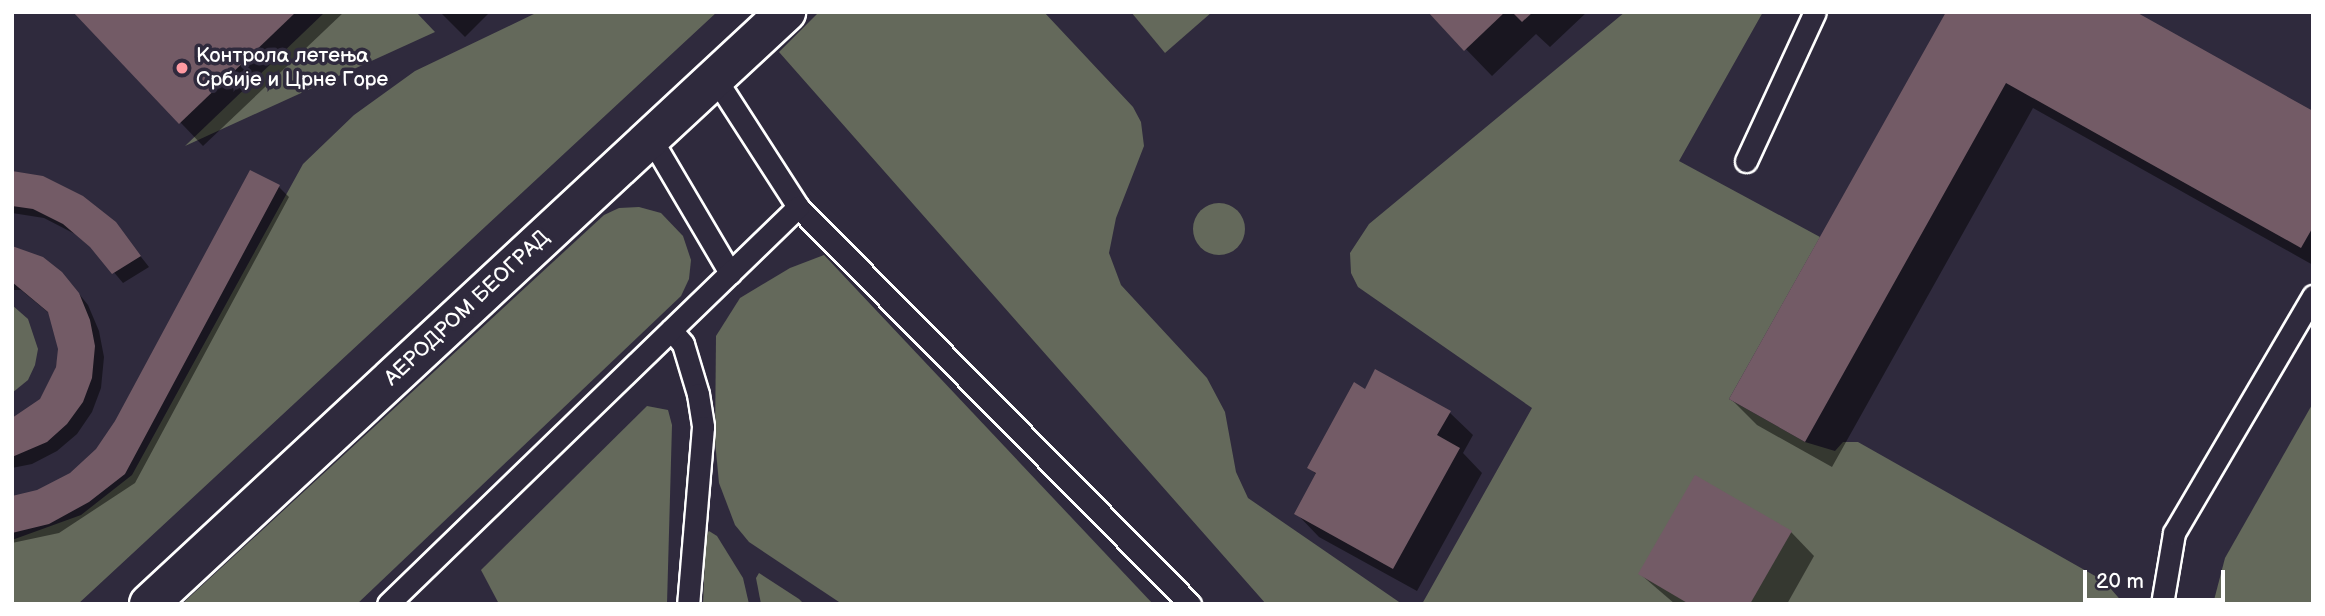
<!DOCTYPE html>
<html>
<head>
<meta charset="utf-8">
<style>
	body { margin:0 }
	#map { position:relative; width:2325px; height:616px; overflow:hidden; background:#2f2a3d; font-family:"Balsamiq Sans",sans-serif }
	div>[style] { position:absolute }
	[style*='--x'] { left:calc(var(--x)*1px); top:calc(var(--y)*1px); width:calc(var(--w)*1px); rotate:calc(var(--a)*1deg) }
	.green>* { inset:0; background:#64695b }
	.round { border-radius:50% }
	.shadow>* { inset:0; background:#0007 }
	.building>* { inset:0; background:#735b66 }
	.roads { filter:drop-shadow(2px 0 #fff) drop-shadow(-2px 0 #fff) drop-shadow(0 2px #fff) drop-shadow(0 -2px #fff) }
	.service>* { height:21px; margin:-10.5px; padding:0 10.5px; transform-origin:10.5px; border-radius:10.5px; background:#2f2a3d }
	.tertiary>* { height:38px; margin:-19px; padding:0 19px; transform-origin:19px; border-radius:19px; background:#2f2a3d }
	.dots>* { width:19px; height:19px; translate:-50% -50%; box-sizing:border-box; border:4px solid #2f2a3d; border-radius:50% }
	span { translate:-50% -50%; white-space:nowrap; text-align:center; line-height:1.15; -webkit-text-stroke:7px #2f2a3d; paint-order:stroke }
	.poi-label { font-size:21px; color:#fff }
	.left { translate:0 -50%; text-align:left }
	.street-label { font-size:21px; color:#fff }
	.frame { position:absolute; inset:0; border:14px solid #fff; pointer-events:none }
	.scale { position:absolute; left:2083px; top:570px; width:142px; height:32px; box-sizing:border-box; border:4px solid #fff; border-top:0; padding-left:9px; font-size:21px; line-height:24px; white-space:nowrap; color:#fff; -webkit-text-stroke:5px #2f2a3d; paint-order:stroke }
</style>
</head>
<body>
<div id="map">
	<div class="green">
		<i style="clip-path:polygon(325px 12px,416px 12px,435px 32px,185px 146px)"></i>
		<i style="clip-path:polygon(538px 12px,717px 12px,78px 604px,12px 604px,12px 540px,81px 515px,132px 475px,303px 164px,354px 115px,415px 71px)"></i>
		<i style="clip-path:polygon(819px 12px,1044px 12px,1133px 107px,1141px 122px,1144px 146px,1116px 218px,1109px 253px,1121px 285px,1207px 378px,1225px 412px,1236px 472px,1248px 498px,1402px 604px,1266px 604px,779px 52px)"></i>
		<i style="clip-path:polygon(1131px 12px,1212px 12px,1165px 53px)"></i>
		<i style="clip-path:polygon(1625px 12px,1763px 12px,1679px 161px,1820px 237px,1729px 399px,1805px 442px,1835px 451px,1843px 442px,1858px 442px,2104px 581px,2124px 604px,1422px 604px,1532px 408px,1358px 287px,1351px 273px,1350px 253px,1369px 224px)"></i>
		<i class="round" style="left:1193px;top:203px;width:52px;height:52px"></i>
		<i style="clip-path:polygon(639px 207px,661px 213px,683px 236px,691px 260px,689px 279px,681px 296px,357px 604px,182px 604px,604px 215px,619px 208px)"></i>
		<i style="clip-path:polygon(824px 255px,1153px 604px,842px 604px,749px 542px,735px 525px,719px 483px,715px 441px,716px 336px,740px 298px,790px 268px)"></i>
		<i style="clip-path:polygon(12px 305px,28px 319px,38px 349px,35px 365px,28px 380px,12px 393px)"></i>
		<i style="clip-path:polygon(2313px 403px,2313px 604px,2213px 604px,2225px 558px)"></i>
		<i style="clip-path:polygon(647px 406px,668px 410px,672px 425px,667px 604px,499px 604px,481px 570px)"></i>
		<i style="clip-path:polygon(709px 531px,717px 536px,743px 578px,749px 604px,703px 604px,706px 535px)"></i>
		<i style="clip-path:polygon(759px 573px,799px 599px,804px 604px,761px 604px,756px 578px)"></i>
	</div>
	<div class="shadow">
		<i style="clip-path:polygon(75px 12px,344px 12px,203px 146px)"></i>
		<i style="clip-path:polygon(440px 12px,490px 12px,465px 37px)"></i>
		<i style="clip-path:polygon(1430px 12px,1587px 12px,1550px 47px,1536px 34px,1492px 76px)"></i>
		<i style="clip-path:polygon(1948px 12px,2313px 113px,2313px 265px,2033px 108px,1832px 467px,1757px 425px,1731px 399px)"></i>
		<i style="clip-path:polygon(251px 172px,279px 187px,289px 197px,135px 483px,59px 533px,12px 543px,12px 498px,38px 492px,71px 474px,97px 451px,117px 422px)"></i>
		<i style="clip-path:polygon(12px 173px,115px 224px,149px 267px,123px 283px,96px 251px,75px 234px,44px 218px,12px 213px)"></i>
		<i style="clip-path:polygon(12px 248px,71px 284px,88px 305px,99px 331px,104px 357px,101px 388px,92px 412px,77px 434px,57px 451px,32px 464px,12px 468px,12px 420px,41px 400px,52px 384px,60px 349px,50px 314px,21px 290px,12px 290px)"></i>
		<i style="clip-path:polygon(1366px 391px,1449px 412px,1473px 435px,1463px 453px,1482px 473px,1417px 591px,1319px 537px,1296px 513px,1317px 475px,1309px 467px)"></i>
		<i style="clip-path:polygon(1791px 532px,1814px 556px,1787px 604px,1675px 604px,1640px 574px)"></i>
	</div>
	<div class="building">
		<i style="clip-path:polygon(73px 12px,296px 12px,179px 124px)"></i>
		<i style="clip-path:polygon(1428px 12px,1505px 12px,1464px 51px)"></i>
		<i style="clip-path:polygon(1512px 12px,1533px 12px,1522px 22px)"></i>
		<i style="clip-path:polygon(1946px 12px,2136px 12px,2313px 111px,2313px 227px,2301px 248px,2006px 83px,1805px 442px,1729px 399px)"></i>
		<i style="clip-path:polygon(250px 170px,280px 185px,125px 474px,89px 502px,49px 524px,12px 533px,12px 496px,37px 490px,70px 473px,96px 449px,115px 421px)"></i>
		<i style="clip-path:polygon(12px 171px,43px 176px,83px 196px,116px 222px,141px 256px,112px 274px,90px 247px,63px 224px,33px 209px,12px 206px)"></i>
		<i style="clip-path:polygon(12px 246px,43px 257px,62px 272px,79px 293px,90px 320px,95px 346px,92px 378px,83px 402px,67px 424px,47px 442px,12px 457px,12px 418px,40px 399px,56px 367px,58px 349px,48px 312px,12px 282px)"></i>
		<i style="clip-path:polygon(1375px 369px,1451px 411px,1437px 435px,1460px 448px,1393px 569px,1294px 514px,1316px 473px,1307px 468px,1354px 382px,1365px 389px)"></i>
		<i style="clip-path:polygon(1695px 475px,1792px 531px,1750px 604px,1689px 604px,1638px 574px)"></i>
	</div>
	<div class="roads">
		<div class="service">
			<i style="--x:715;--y:78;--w:153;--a:57.2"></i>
			<i style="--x:798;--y:207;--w:558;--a:45.36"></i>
			<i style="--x:650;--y:137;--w:158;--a:59.5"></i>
			<i style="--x:1746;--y:161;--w:164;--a:-65.2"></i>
			<i style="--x:671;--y:330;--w:18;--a:49"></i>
			<i style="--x:683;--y:344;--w:52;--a:73.3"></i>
			<i style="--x:698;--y:394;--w:33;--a:81"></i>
			<i style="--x:703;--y:427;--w:178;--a:94.8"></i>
			<i style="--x:388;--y:604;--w:571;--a:-44.08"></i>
			<i style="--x:2162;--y:604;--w:72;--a:-80.4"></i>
			<i style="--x:2174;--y:533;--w:275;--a:-59.6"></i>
		</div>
		<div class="tertiary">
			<i style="--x:149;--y:604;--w:870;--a:-42.9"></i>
		</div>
	</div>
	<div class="dots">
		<i style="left:182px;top:68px;background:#ff9aa2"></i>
	</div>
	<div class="poi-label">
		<span class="left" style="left:196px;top:68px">Контрола летења<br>Србије и Црне Горе</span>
	</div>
	<div class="street-label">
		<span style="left:467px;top:308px;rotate:-43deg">АЕРОДРОМ БЕОГРАД</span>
	</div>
	<div class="frame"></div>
	<div class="scale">20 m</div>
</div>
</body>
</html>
